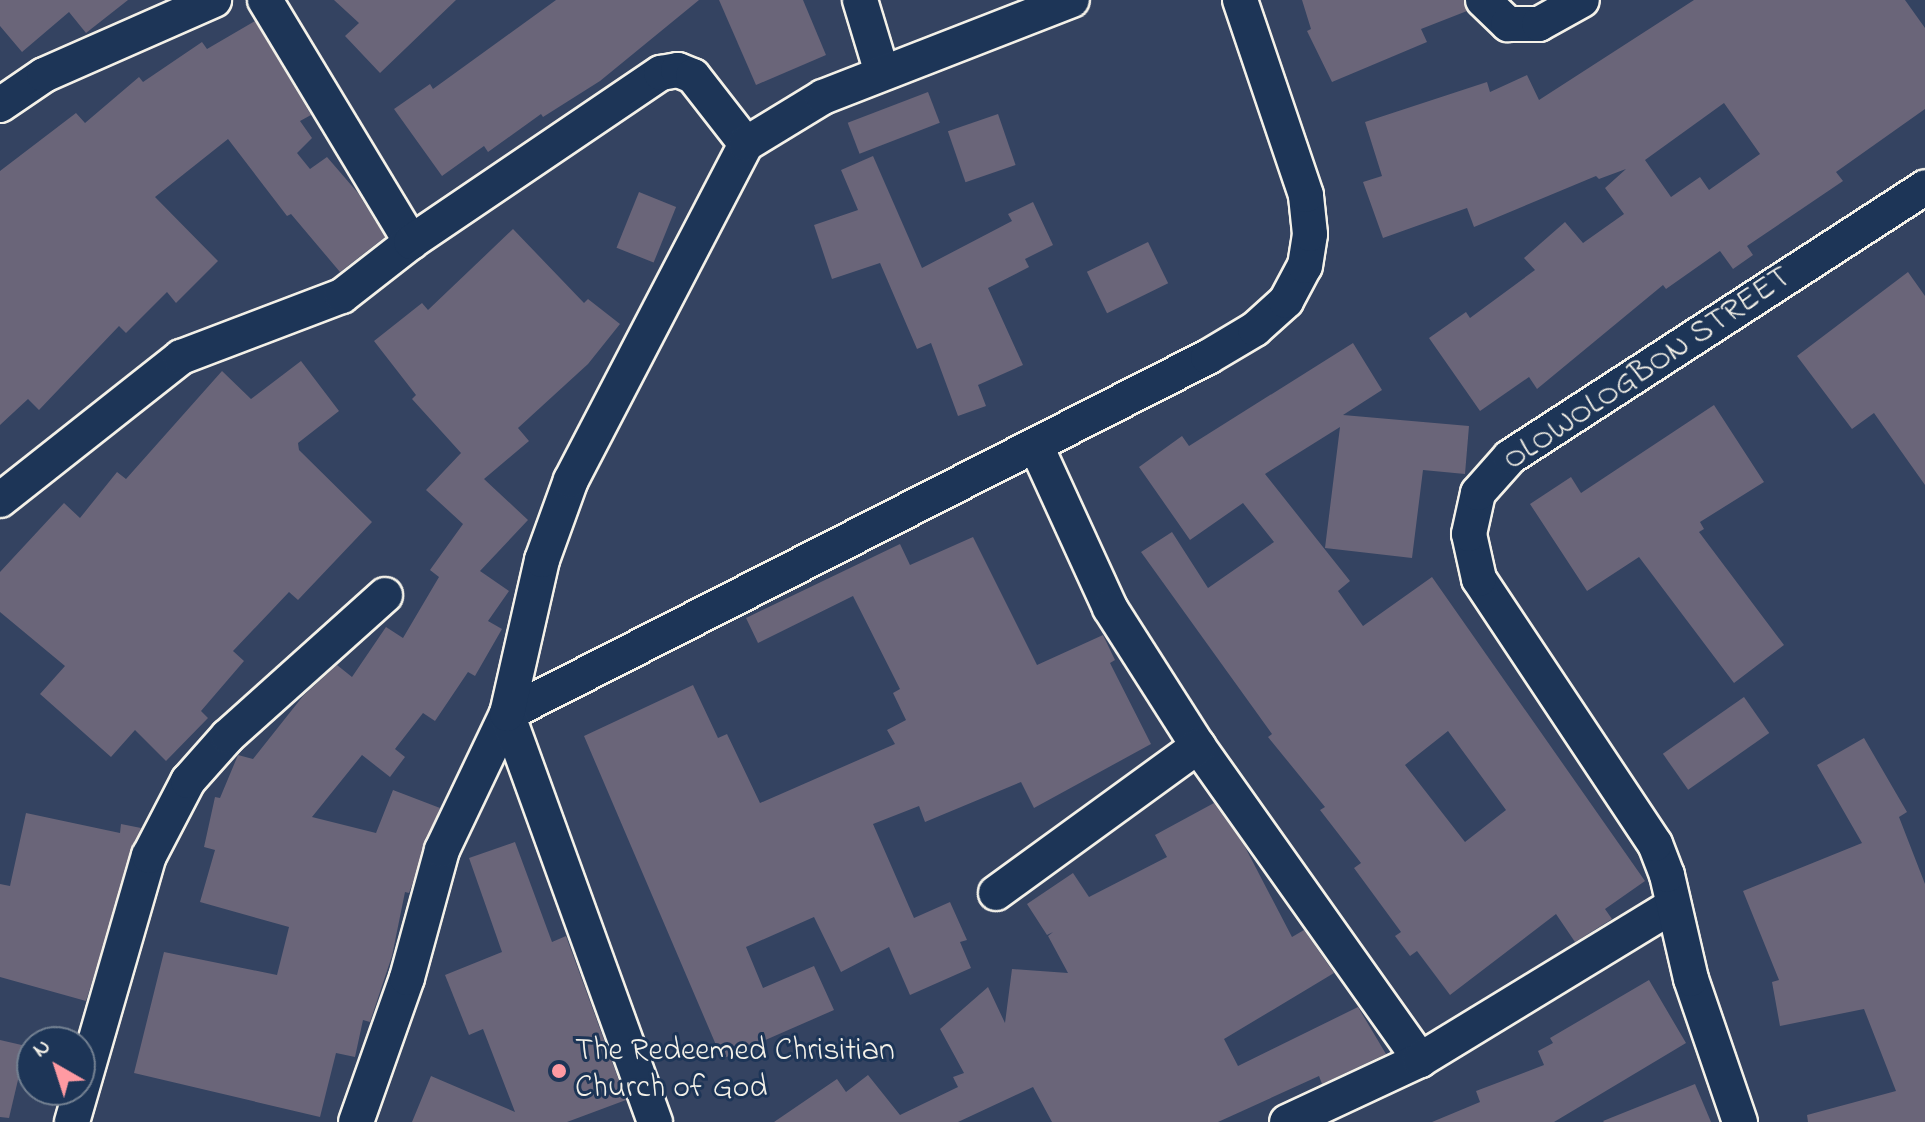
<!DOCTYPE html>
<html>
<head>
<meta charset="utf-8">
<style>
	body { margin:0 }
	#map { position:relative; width:1925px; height:1122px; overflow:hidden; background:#344361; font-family:"Indie Flower",sans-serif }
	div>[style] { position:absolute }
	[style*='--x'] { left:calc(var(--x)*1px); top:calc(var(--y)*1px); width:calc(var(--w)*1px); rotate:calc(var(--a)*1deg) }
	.building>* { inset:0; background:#6a6579; transform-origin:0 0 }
	.roads { filter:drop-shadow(2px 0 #f4f1e8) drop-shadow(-2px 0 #f4f1e8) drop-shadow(0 2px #f4f1e8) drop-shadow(0 -2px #f4f1e8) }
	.street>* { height:34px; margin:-17px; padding:0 17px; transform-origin:17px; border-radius:17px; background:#1d3557 }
	.dots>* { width:22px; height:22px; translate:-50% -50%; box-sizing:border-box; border:4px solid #1d3557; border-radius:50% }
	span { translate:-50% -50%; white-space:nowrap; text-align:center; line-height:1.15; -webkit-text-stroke:6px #1d3557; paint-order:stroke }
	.street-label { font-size:32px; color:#f4f1e8 }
	.poi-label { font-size:32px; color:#f4f1e8 }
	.left { translate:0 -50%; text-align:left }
	.north { position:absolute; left:16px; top:1026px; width:80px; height:80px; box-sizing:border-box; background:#1d3557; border:2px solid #738091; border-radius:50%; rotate:321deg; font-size:22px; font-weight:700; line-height:32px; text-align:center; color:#f4f1e8 }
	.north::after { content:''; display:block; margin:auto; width:28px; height:36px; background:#ff9aa2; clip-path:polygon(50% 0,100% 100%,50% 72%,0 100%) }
</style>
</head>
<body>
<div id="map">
	<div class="building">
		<i style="clip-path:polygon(0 0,128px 0,86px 33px,69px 12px,22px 52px,0 26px)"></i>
		<i style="clip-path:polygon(334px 0,456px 0,380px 73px,345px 36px,359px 23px)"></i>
		<i style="clip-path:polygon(556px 0,699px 0,600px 81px,543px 117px,541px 114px,488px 152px,484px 146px,442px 176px,394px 109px,430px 84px,433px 89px)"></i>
		<i style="clip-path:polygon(719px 0,803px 0,826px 55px,756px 85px)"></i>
		<i style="clip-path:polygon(1302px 0,1464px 0,1467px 11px,1421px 29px,1427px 42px,1332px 82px,1307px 31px,1311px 29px)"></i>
		<i style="clip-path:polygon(evenodd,1694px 0,1905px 0,1925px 28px,1925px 109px,1836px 172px,1843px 181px,1747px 246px,1753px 255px,1733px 269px,1720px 251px,1666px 289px,1663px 285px,1537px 389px,1529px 377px,1480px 411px,1429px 338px,1466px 312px,1470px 318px,1535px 270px,1524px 258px,1565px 222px,1583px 243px,1624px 214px,1605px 188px,1626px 169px,1599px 179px,1596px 176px,1474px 227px,1467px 208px,1383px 238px,1363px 182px,1382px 176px,1365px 122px,1487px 82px,1490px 92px,1527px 75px,1539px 100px,1694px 0,1724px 103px,1760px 154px,1709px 190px,1700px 177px,1671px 197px,1645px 160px,1724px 103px)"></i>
		<i style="clip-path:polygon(255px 21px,311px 115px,300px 121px,312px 138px,297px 153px,310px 169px,327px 157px,358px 193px,385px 237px,340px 272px,291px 214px,287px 216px,228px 139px,155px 197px,218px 261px,176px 303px,167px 292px,126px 333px,119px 326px,39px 410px,28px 399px,0 425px,0 171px,76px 113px,85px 123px,139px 77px,143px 82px,202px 42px,207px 49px)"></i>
		<i style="left:928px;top:92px;width:33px;height:86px;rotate:69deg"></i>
		<i style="left:998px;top:114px;width:54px;height:53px;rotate:71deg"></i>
		<i style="clip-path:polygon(873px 156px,922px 268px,1012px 221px,1008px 214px,1033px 202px,1053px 245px,1025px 259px,1029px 267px,988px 288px,1023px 365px,978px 385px,986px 406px,958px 416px,931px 343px,917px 349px,880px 263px,832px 279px,814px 225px,858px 210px,841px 170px)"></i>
		<i style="left:639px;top:192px;width:40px;height:60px;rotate:22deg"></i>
		<i style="clip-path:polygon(513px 229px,584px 303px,588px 299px,620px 324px,588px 364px,518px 428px,529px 441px,484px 479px,528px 520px,480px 571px,509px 591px,488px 621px,502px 629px,475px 676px,468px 672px,435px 721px,423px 713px,395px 749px,405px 757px,390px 777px,362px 755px,312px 817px,376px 833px,393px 790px,440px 808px,409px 893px,405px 892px,392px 956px,370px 1022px,363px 1020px,355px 1057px,336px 1053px,320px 1117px,134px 1073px,164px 952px,277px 975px,289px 927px,200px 902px,215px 850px,204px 847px,215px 797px,220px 798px,238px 755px,253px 759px,303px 696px,337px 665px,352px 677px,386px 627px,403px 638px,439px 577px,430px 570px,463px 524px,426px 490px,461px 453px,412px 399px,416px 395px,374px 341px,422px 303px,428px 310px)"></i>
		<i style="left:1148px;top:242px;width:46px;height:68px;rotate:64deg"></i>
		<i style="clip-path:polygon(1908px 272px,1925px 296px,1925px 485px,1874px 413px,1852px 429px,1797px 356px)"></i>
		<i style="clip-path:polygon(evenodd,1353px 343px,1382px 390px,1343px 415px,1469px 426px,1465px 474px,1423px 470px,1412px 558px,1325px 548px,1340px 427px,1265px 474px,1350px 581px,1338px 591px,1363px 626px,1432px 577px,1645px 881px,1605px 909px,1612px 919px,1575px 942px,1556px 914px,1450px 995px,1417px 951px,1410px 956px,1395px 936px,1401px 932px,1354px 868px,1361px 863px,1320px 810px,1325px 807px,1268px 737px,1272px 734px,1141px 552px,1172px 532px,1208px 588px,1274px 542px,1243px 503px,1190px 540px,1139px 467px,1182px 436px,1189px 446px,1353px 343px,1448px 731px,1506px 810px,1465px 842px,1405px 765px,1448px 731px)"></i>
		<i style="clip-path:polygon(301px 361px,339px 411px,298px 443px,299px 450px,372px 522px,298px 600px,289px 592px,233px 651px,244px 661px,201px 711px,208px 718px,166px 761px,135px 730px,111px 757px,40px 694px,65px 666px,0 612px,0 572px,64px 503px,80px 518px,117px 472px,126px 479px,222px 371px,251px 399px)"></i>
		<i style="clip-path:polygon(1714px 405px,1764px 482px,1700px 522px,1704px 529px,1699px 532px,1784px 645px,1734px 683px,1639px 557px,1587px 591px,1530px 504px,1571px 477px,1581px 493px)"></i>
		<i style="clip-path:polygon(973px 537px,1037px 665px,1103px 635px,1115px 660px,1110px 663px,1151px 744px,1034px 808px,1021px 782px,925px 822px,919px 806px,873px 824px,914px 918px,950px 902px,967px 940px,960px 942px,971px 968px,910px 995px,889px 947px,841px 972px,814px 917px,746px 947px,763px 988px,814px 966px,834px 1010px,722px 1059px,584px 736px,693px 685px,718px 738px,727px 734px,760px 803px,895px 744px,887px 730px,906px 720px,893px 693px,900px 689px,853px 596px,758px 643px,746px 618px,900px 544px,910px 565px)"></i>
		<i style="left:1744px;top:697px;width:44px;height:99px;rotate:55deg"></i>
		<i style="clip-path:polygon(1864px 738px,1907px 812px,1899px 817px,1925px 884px,1925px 1122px,1808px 1122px,1807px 1115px,1896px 1091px,1864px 1009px,1780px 1026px,1772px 982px,1779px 980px,1743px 891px,1862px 843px,1817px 765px)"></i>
		<i style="clip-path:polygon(1214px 803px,1244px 845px,1292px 937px,1304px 930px,1334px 973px,1224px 1039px,1238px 1066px,1358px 1007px,1386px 1054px,1322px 1084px,1319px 1076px,1218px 1122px,1052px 1122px,1033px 1087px,958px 1122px,774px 1122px,837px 1079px,846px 1092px,868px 1075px,900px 1115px,958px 1087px,953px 1077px,964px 1073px,940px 1029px,988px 987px,1005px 1023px,1012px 969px,1068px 973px,1048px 936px,1053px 932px,1047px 935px,1027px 904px,1073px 873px,1089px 897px,1167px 857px,1155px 835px)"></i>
		<i style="clip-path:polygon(26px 813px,120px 833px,121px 824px,141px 828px,86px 1001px,0 977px,0 884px,10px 886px)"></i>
		<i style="clip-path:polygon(515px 842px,552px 942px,566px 936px,626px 1100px,567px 1122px,412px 1122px,431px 1076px,515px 1112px,483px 1029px,469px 1035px,445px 975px,502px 952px,469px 858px)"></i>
		<i style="clip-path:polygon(1649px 980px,1686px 1043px,1554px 1122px,1432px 1122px,1480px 1102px,1476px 1091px,1544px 1065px,1538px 1051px,1553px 1043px,1550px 1038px)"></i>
		<i style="clip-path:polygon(0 1040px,26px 1046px,9px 1118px,0 1117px)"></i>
		<i style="clip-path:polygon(1695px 1084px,1711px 1122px,1604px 1122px,1603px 1121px)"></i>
	</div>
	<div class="roads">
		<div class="street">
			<i style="--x:265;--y:0;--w:283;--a:58.9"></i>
			<i style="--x:860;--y:0;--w:76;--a:73.2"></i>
			<i style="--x:1483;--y:0;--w:35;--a:44"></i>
			<i style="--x:1508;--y:24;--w:31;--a:0"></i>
			<i style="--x:1539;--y:24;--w:49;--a:-29.2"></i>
			<i style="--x:0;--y:105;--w:53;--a:-34.3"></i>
			<i style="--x:44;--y:75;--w:186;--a:-23.8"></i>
			<i style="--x:1036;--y:446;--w:178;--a:65.4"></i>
			<i style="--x:1110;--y:608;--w:164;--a:57.5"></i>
			<i style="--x:1198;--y:746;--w:385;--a:54.7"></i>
			<i style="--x:0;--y:500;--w:231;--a:-38.3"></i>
			<i style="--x:181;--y:357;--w:172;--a:-20.8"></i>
			<i style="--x:342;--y:296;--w:88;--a:-38"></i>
			<i style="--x:411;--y:242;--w:302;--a:-34.1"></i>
			<i style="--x:661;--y:73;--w:17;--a:-10"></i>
			<i style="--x:678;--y:70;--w:16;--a:22"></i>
			<i style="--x:693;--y:76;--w:86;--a:52.1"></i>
			<i style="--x:996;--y:893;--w:250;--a:-36"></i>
			<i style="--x:72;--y:1122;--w:277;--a:-73.9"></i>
			<i style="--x:149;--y:856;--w:85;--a:-62.5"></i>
			<i style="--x:188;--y:781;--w:60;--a:-48.4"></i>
			<i style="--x:228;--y:736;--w:211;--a:-41.9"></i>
			<i style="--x:356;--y:1122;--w:153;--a:-70.5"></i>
			<i style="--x:407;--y:978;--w:133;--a:-74.7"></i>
			<i style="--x:442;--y:850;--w:151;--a:-64.5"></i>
			<i style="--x:507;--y:714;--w:787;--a:-26.99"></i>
			<i style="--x:1208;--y:357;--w:55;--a:-30.8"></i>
			<i style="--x:1255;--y:329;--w:42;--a:-42.1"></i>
			<i style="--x:1286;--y:301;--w:40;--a:-62"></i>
			<i style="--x:1305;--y:266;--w:32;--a:-81"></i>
			<i style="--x:1310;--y:234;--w:39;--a:-96"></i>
			<i style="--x:1306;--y:195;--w:206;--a:-108.7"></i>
			<i style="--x:655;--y:1122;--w:434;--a:-109.9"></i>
			<i style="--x:507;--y:714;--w:158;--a:-77.2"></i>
			<i style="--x:542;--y:560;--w:85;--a:-70.1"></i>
			<i style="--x:571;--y:480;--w:379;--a:-62.5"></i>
			<i style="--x:746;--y:144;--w:90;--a:-31.4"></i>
			<i style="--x:823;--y:97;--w:267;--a:-21.3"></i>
			<i style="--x:1287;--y:1122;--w:147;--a:-25"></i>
			<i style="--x:1420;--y:1060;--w:295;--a:-31.4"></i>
			<i style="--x:1740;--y:1122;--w:151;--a:-108.9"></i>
			<i style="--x:1691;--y:979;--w:107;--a:-103"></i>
			<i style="--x:1667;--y:875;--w:33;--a:-111"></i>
			<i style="--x:1655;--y:844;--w:318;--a:-123.6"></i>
			<i style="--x:1479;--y:579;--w:46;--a:-102.5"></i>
			<i style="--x:1469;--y:534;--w:42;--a:-77.6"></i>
			<i style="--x:1478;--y:493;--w:48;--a:-48.4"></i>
			<i style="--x:1510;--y:457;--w:495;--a:-33"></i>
		</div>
	</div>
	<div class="dots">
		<i style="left:559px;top:1071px;background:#ff9aa2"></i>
	</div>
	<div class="street-label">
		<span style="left:1648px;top:370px;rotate:-34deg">OLOWOLOGBON STREET</span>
	</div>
	<div class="poi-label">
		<span class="left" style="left:575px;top:1071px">The Redeemed Chrisitian<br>Church of God</span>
	</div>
	<div class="north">N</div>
</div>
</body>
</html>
